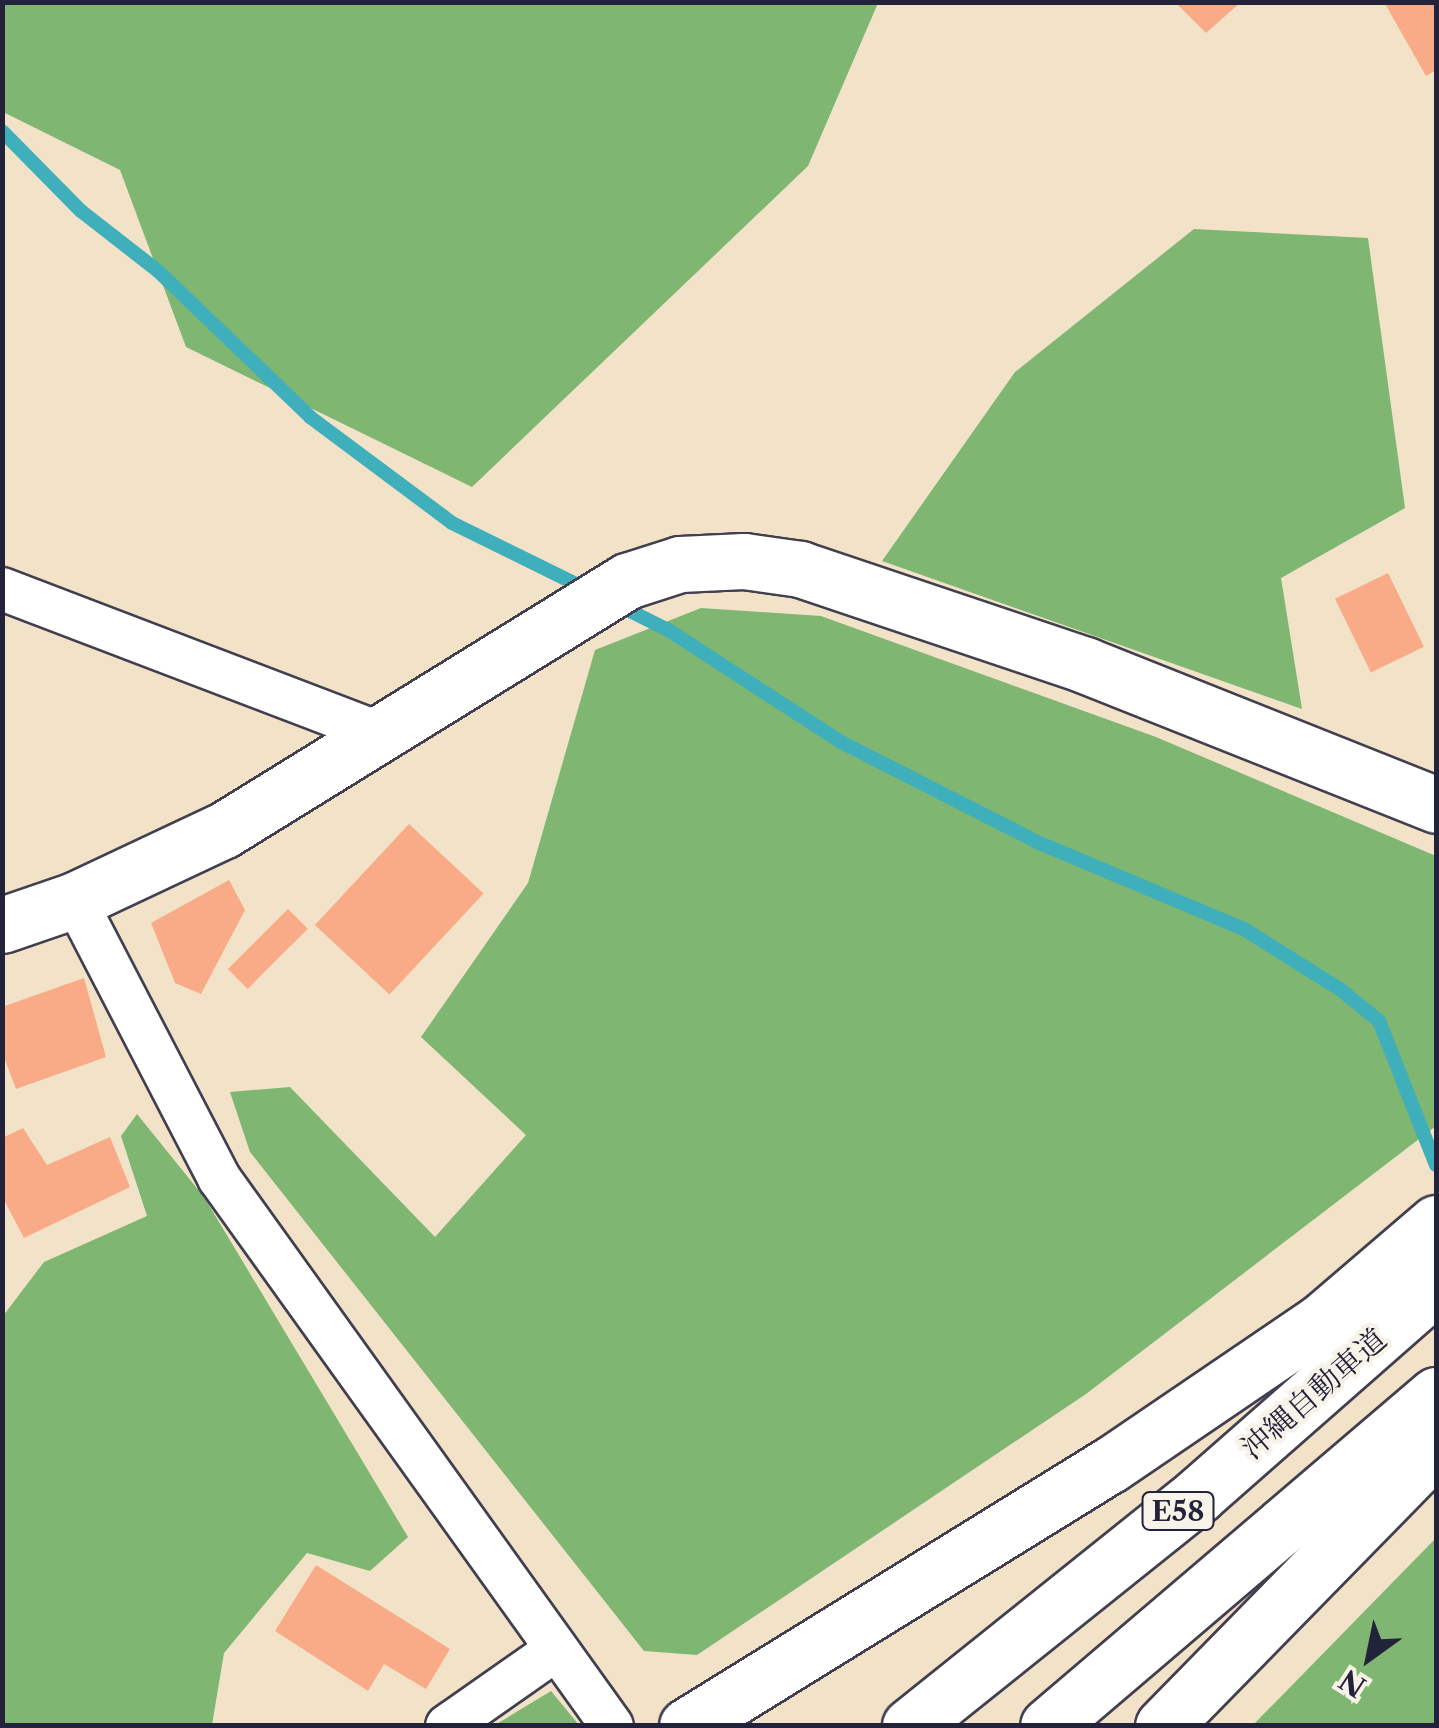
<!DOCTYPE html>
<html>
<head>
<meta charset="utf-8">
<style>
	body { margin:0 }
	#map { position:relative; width:1439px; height:1728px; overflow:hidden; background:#f2e3c8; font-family:"Libre Caslon Text","Noto Serif JP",serif }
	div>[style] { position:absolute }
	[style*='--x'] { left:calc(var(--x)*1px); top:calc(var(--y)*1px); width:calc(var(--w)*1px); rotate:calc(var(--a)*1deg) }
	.forest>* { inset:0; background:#7eb672 }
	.stream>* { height:14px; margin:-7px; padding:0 7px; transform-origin:7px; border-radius:7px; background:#3fafbb }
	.building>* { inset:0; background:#f8ab86; transform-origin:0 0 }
	.roads { filter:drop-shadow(2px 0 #413f50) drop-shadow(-2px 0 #413f50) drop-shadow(0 2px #413f50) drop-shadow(0 -2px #413f50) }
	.street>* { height:42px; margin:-21px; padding:0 21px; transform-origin:21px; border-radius:21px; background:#fff }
	.secondary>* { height:55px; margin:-27.5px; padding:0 27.5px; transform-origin:27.5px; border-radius:27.5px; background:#fff }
	.highway>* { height:55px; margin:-27.5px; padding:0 27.5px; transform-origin:27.5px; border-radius:27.5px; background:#fff }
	span { translate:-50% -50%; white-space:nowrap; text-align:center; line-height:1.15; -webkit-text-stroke:8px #f7f3e8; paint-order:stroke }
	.shield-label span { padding:2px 8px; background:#f7f3e8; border:2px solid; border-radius:8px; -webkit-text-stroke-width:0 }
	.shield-label { font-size:28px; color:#22223b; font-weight:700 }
	.street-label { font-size:30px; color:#22223b }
	.frame { position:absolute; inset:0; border:5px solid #22223b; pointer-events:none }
	.north { position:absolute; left:1319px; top:1608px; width:100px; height:100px; -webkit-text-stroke:8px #f7f3e8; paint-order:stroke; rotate:213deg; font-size:28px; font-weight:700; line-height:40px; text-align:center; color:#22223b }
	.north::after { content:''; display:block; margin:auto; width:35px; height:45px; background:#22223b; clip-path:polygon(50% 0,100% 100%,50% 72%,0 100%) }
</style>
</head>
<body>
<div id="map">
	<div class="forest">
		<i style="clip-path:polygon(2px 3px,3px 2px,878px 3px,808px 166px,472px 487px,186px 347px,120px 170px,3px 112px)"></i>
		<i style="clip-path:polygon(1194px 229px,1368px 238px,1405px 508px,1281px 578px,1302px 709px,882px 561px,1015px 372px)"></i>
		<i style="clip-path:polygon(701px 608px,821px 616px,1156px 737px,1436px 856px,1436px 1126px,1086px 1394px,697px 1655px,644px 1651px,250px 1152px,230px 1092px,290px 1087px,435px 1237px,526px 1135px,421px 1037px,528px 883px,595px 650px)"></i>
		<i style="clip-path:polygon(137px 1114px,204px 1197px,408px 1537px,370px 1571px,307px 1553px,224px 1653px,212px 1725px,3px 1725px,3px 1316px,44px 1262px,147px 1216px,121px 1136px)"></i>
		<i style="clip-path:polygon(1436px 1538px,1436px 1725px,1253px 1725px)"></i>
		<i style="clip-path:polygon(551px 1691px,579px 1725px,495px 1725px)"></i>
	</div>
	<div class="stream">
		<i style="--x:2;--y:131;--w:112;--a:45.4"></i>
		<i style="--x:81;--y:211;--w:98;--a:37.9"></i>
		<i style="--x:158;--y:271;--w:211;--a:43.8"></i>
		<i style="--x:310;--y:417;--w:177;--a:36.7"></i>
		<i style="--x:452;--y:523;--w:152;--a:26.2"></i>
		<i style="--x:616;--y:604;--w:60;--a:26.6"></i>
		<i style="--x:670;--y:631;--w:204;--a:33"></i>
		<i style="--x:841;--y:742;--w:220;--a:27"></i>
		<i style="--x:1037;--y:842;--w:225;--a:22.8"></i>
		<i style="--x:1244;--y:929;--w:115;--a:32.2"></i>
		<i style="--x:1341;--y:990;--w:49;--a:39.2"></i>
		<i style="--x:1379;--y:1021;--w:155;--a:68.4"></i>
	</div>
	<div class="building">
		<i style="clip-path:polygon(1175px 2px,1241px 2px,1206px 33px)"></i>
		<i style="clip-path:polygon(1384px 2px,1436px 2px,1436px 70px,1426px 76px)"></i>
		<i style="left:1388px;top:573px;width:82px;height:59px;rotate:64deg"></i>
		<i style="left:409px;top:824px;width:102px;height:138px;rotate:43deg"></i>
		<i style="clip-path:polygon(229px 880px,245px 910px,201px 994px,175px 983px,151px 923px)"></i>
		<i style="left:288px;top:909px;width:28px;height:85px;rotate:45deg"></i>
		<i style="clip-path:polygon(84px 978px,106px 1057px,16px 1089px,2px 1052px,2px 1007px)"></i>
		<i style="clip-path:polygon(23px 1128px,47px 1165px,110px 1137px,130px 1187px,24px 1238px,2px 1196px,2px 1138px)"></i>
		<i style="clip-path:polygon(316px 1565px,450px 1649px,426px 1689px,384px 1664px,368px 1691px,275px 1631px)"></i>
	</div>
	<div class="roads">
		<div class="street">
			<i style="--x:2;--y:589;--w:410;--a:20.9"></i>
			<i style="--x:75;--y:900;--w:313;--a:62.6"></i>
			<i style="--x:219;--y:1178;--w:674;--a:54.35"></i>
			<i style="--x:447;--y:1726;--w:131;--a:-35"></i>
		</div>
		<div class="secondary">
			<i style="--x:2;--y:925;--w:77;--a:-18.9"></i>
			<i style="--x:75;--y:900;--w:165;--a:-25.2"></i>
			<i style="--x:224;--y:830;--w:474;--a:-31.7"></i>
			<i style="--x:627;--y:581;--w:56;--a:-17.8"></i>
			<i style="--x:680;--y:564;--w:64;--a:-2.7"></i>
			<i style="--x:744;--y:561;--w:57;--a:8.1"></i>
			<i style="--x:800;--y:569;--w:301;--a:18.6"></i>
			<i style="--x:1085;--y:665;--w:378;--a:21.7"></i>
		</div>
		<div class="highway">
			<i style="--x:687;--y:1726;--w:497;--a:-31.7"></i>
			<i style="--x:1110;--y:1465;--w:258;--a:-34.2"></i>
			<i style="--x:1323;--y:1320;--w:149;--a:-40.6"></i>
			<i style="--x:910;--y:1726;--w:368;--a:-38.7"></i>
			<i style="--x:1197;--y:1496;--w:318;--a:-41.3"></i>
			<i style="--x:1048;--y:1726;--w:510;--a:-40.47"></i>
			<i style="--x:1163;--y:1726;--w:390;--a:-45.6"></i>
		</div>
	</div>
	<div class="shield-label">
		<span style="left:1178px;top:1511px">E58</span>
	</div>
	<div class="street-label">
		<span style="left:1314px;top:1394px;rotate:-41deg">沖縄自動車道</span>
	</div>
	<div class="frame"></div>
	<div class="north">N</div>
</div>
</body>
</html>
